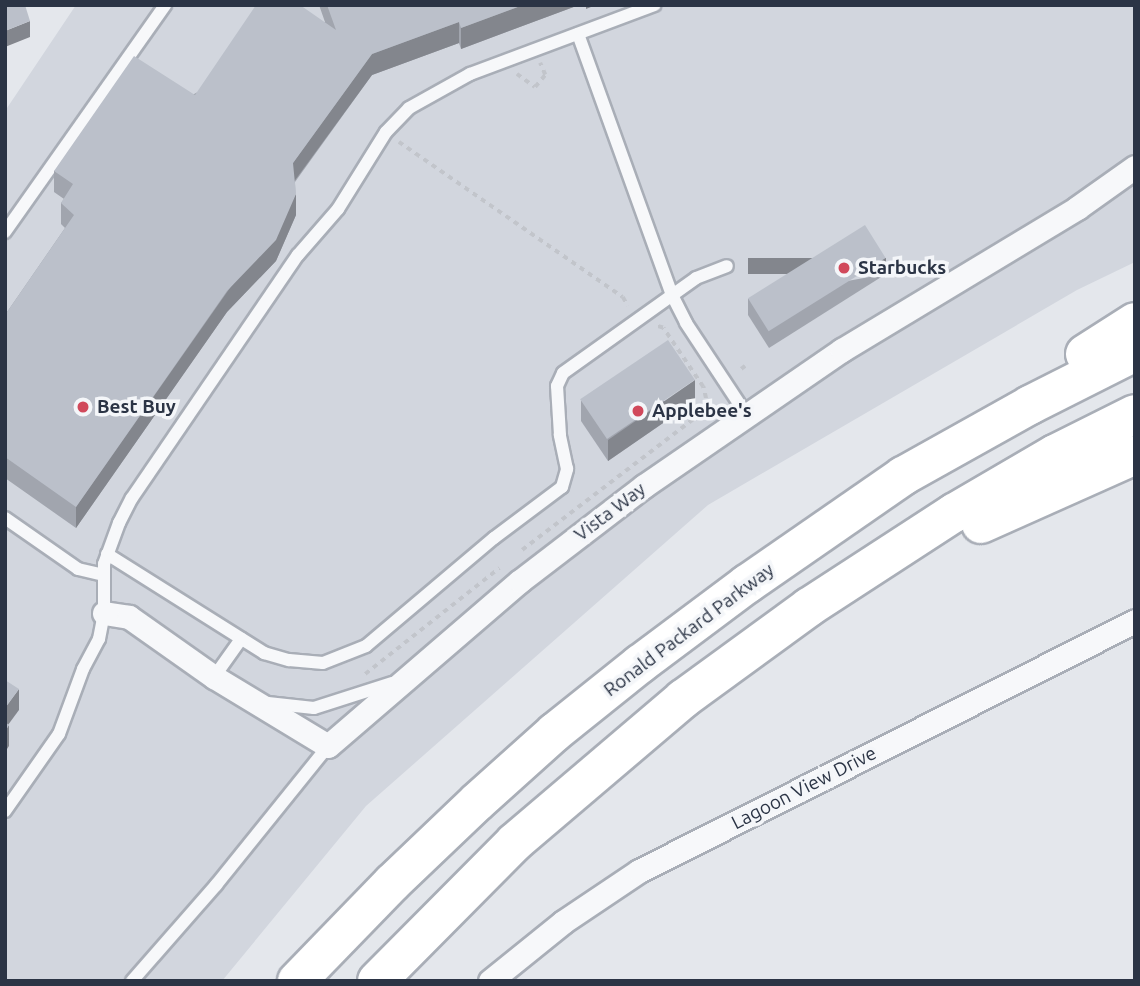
<!DOCTYPE html>
<html>
<head>
<meta charset="utf-8">
<style>
	body { margin:0 }
	#map { position:relative; width:1140px; height:986px; overflow:hidden; background:#e4e7ec; font-family:Ubuntu,sans-serif }
	div>[style] { position:absolute }
	[style*='--x'] { left:calc(var(--x)*1px); top:calc(var(--y)*1px); width:calc(var(--w)*1px); rotate:calc(var(--a)*1deg) }
	.built>* { inset:0; background:#d2d6de }
	.path>* { height:3.5px; margin-top:-1.75px; transform-origin:0; background:repeating-linear-gradient(90deg,#c2c5cb 0 5px,transparent 0 10px) }
	.roads { filter:drop-shadow(2px 0 #a9aeb7) drop-shadow(-2px 0 #a9aeb7) drop-shadow(0 2px #a9aeb7) drop-shadow(0 -2px #a9aeb7) }
	.lane>* { height:12px; margin:-6px; padding:0 6px; transform-origin:6px; border-radius:6px; background:#f7f8fa }
	.street>* { height:23px; margin:-11.5px; padding:0 11.5px; transform-origin:11.5px; border-radius:11.5px; background:#f7f8fa }
	.highway>* { height:38px; margin:-19px; padding:0 19px; transform-origin:19px; border-radius:19px; background:#fff }
	.wall>* { inset:0; background:#a1a5ae }
	.shaded-wall>* { inset:0; background:#83868d; transform-origin:0 0 }
	.building>* { inset:0; background:#bbc0ca; transform-origin:0 0 }
	.dots>* { width:19px; height:19px; translate:-50% -50%; box-sizing:border-box; border:4px solid #f4f6f9; border-radius:50% }
	span { translate:-50% -50%; white-space:nowrap; text-align:center; line-height:1.15; -webkit-text-stroke:7px #f4f6f9; paint-order:stroke }
	.poi-label { font-size:19px; color:#2b3445; font-weight:700 }
	.left { translate:0 -50%; text-align:left }
	.street-label { font-size:19px; color:#2b3445 }
	.frame { position:absolute; inset:0; border:7px solid #2b3445; pointer-events:none }
</style>
</head>
<body>
<div id="map">
	<div class="built">
		<i style="clip-path:polygon(76px 5px,1135px 5px,1135px 262px,1077px 290px,708px 505px,366px 806px,222px 981px,5px 981px,5px 111px)"></i>
	</div>
	<div class="path">
		<i style="--x:517;--y:74;--w:22;--a:36"></i>
		<i style="--x:535;--y:87;--w:16;--a:-50"></i>
		<i style="--x:545;--y:75;--w:13;--a:-113"></i>
		<i style="--x:399;--y:142;--w:272;--a:34.7"></i>
		<i style="--x:623;--y:297;--w:10;--a:61"></i>
		<i style="--x:741;--y:369;--w:5;--a:-37"></i>
		<i style="--x:522;--y:550;--w:234;--a:-37.4"></i>
		<i style="--x:708;--y:408;--w:22;--a:-103"></i>
		<i style="--x:703;--y:387;--w:71;--a:-124.1"></i>
		<i style="--x:663;--y:328;--w:7;--a:-164"></i>
		<i style="--x:365;--y:674;--w:171;--a:-38.3"></i>
	</div>
	<div class="roads">
		<div class="lane">
			<i style="--x:578;--y:34;--w:277;--a:70.2"></i>
			<i style="--x:672;--y:295;--w:31;--a:63"></i>
			<i style="--x:686;--y:323;--w:109;--a:56.6"></i>
			<i style="--x:5;--y:232;--w:278;--a:-54.8"></i>
			<i style="--x:5;--y:518;--w:89;--a:34.9"></i>
			<i style="--x:78;--y:569;--w:26;--a:13"></i>
			<i style="--x:107;--y:554;--w:186;--a:32.2"></i>
			<i style="--x:264;--y:653;--w:26;--a:16"></i>
			<i style="--x:289;--y:660;--w:34;--a:5"></i>
			<i style="--x:323;--y:663;--w:46;--a:-21.6"></i>
			<i style="--x:366;--y:646;--w:167;--a:-40.2"></i>
			<i style="--x:494;--y:538;--w:85;--a:-36.9"></i>
			<i style="--x:562;--y:487;--w:19;--a:-74"></i>
			<i style="--x:567;--y:469;--w:35;--a:-102"></i>
			<i style="--x:560;--y:435;--w:49;--a:-93.5"></i>
			<i style="--x:557;--y:386;--w:14;--a:-65"></i>
			<i style="--x:563;--y:373;--w:163;--a:-35.5"></i>
			<i style="--x:696;--y:278;--w:33;--a:-21"></i>
			<i style="--x:214;--y:677;--w:47;--a:-54.6"></i>
			<i style="--x:268;--y:703;--w:46;--a:6.2"></i>
			<i style="--x:314;--y:708;--w:82;--a:-17.8"></i>
			<i style="--x:5;--y:811;--w:94;--a:-55"></i>
			<i style="--x:59;--y:734;--w:69;--a:-69.7"></i>
			<i style="--x:83;--y:669;--w:34;--a:-62"></i>
			<i style="--x:99;--y:639;--w:26;--a:-79"></i>
			<i style="--x:104;--y:613;--w:49;--a:-90"></i>
			<i style="--x:104;--y:564;--w:44;--a:-69.9"></i>
			<i style="--x:119;--y:523;--w:28;--a:-63"></i>
			<i style="--x:132;--y:498;--w:294;--a:-55.7"></i>
			<i style="--x:298;--y:255;--w:61;--a:-49"></i>
			<i style="--x:338;--y:209;--w:91;--a:-58.1"></i>
			<i style="--x:386;--y:132;--w:33;--a:-46"></i>
			<i style="--x:409;--y:108;--w:70;--a:-29.1"></i>
			<i style="--x:470;--y:74;--w:197;--a:-20.5"></i>
			<i style="--x:132;--y:981;--w:128;--a:-48.8"></i>
			<i style="--x:216;--y:885;--w:179;--a:-51.1"></i>
		</div>
		<div class="street">
			<i style="--x:104;--y:613;--w:25;--a:9"></i>
			<i style="--x:129;--y:617;--w:104;--a:35.2"></i>
			<i style="--x:214;--y:677;--w:133;--a:31.2"></i>
			<i style="--x:328;--y:746;--w:253;--a:-40.7"></i>
			<i style="--x:520;--y:581;--w:156;--a:-37.5"></i>
			<i style="--x:644;--y:486;--w:240;--a:-34.5"></i>
			<i style="--x:842;--y:350;--w:275;--a:-31.1"></i>
			<i style="--x:1077;--y:208;--w:71;--a:-35.3"></i>
			<i style="--x:490;--y:981;--w:94;--a:-38.9"></i>
			<i style="--x:563;--y:922;--w:92;--a:-33.9"></i>
			<i style="--x:639;--y:871;--w:555;--a:-26.75"></i>
		</div>
		<div class="highway">
			<i style="--x:1085;--y:354;--w:59;--a:-32.6"></i>
			<i style="--x:981;--y:524;--w:169;--a:-24.1"></i>
			<i style="--x:297;--y:981;--w:136;--a:-45.9"></i>
			<i style="--x:392;--y:883;--w:117;--a:-43.6"></i>
			<i style="--x:477;--y:802;--w:105;--a:-41.9"></i>
			<i style="--x:555;--y:732;--w:109;--a:-38.7"></i>
			<i style="--x:640;--y:664;--w:134;--a:-36.8"></i>
			<i style="--x:747;--y:584;--w:190;--a:-34.7"></i>
			<i style="--x:903;--y:476;--w:145;--a:-29.2"></i>
			<i style="--x:1030;--y:405;--w:118;--a:-26.8"></i>
			<i style="--x:377;--y:981;--w:196;--a:-45.2"></i>
			<i style="--x:515;--y:842;--w:221;--a:-40.4"></i>
			<i style="--x:683;--y:699;--w:156;--a:-36.1"></i>
			<i style="--x:809;--y:607;--w:173;--a:-33"></i>
			<i style="--x:954;--y:513;--w:117;--a:-30.3"></i>
			<i style="--x:1055;--y:454;--w:89;--a:-26.6"></i>
		</div>
	</div>
	<div class="wall">
		<i style="clip-path:polygon(319px 5px,579px 5px,461px 49px,459px 43px,372px 75px,295px 182px,296px 215px,276px 261px,227px 312px,76px 528px,5px 478px,5px 315px,65px 228px,61px 224px,61px 203px,64px 199px,54px 192px,54px 171px,325px 22px)"></i>
		<i style="clip-path:polygon(886px 274px,769px 348px,748px 315px,748px 299px)"></i>
		<i style="clip-path:polygon(581px 401px,695px 401px,608px 461px,581px 421px)"></i>
	</div>
	<div class="shaded-wall">
		<i style="clip-path:polygon(523px 5px,579px 5px,461px 49px,461px 28px)"></i>
		<i style="clip-path:polygon(586px 5px,596px 5px,586px 9px)"></i>
		<i style="clip-path:polygon(30px 21px,30px 37px,5px 47px,5px 31px)"></i>
		<i style="clip-path:polygon(459px 22px,459px 43px,372px 75px,293px 183px,293px 163px,372px 54px)"></i>
		<i style="clip-path:polygon(296px 194px,296px 215px,276px 261px,227px 312px,76px 528px,76px 507px)"></i>
		<i style="left:886px;top:258px;width:16px;height:138px;rotate:90deg"></i>
		<i style="clip-path:polygon(695px 380px,695px 401px,608px 461px,608px 440px)"></i>
		<i style="clip-path:polygon(19px 689px,19px 710px,5px 729px,5px 708px)"></i>
		<i style="clip-path:polygon(9px 725px,9px 746px,5px 752px,5px 731px)"></i>
	</div>
	<div class="building">
		<i style="clip-path:polygon(5px 5px,25px 5px,30px 21px,5px 31px)"></i>
		<i style="clip-path:polygon(256px 5px,300px 5px,336px 30px,327px 5px,523px 5px,461px 28px,459px 22px,372px 54px,293px 163px,296px 194px,276px 240px,227px 291px,76px 507px,5px 457px,5px 315px,74px 215px,61px 203px,73px 184px,54px 171px,134px 56px,195px 95px)"></i>
		<i style="left:865px;top:225px;width:39px;height:138px;rotate:58deg"></i>
		<i style="left:668px;top:340px;width:48px;height:106px;rotate:56deg"></i>
		<i style="clip-path:polygon(5px 680px,19px 689px,5px 708px)"></i>
		<i style="clip-path:polygon(5px 722px,9px 725px,5px 731px)"></i>
	</div>
	<div class="dots">
		<i style="left:844px;top:268px;background:#d1495b"></i>
		<i style="left:83px;top:407px;background:#d1495b"></i>
		<i style="left:638px;top:411px;background:#d1495b"></i>
	</div>
	<div class="poi-label">
		<span class="left" style="left:858px;top:268px">Starbucks</span>
		<span class="left" style="left:97px;top:407px">Best Buy</span>
		<span class="left" style="left:652px;top:411px">Applebee's</span>
	</div>
	<div class="street-label">
		<span style="left:610px;top:512px;rotate:-37deg">Vista Way</span>
		<span style="left:689px;top:630px;rotate:-37deg">Ronald Packard Parkway</span>
		<span style="left:804px;top:788px;rotate:-27deg">Lagoon View Drive</span>
	</div>
	<div class="frame"></div>
</div>
</body>
</html>
